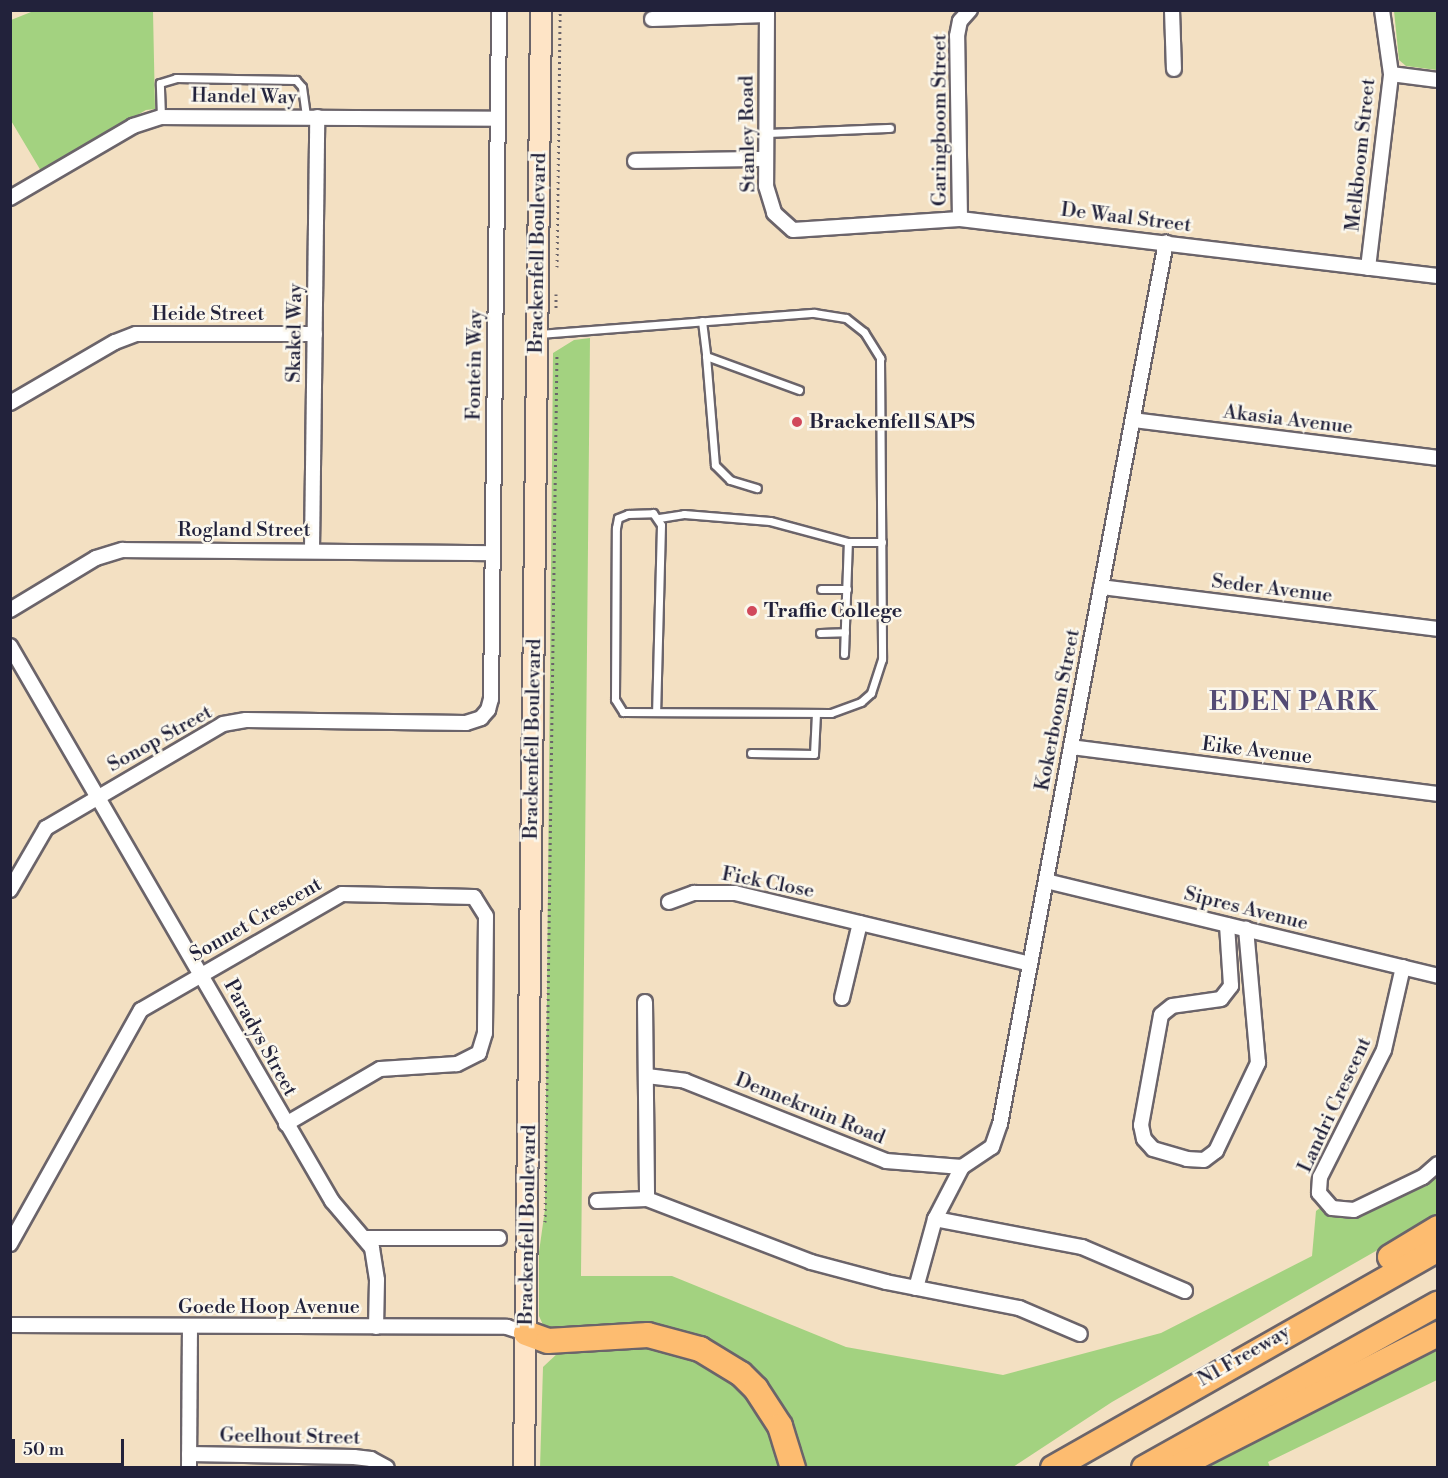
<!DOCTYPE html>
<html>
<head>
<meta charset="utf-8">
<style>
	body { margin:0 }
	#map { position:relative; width:1448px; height:1478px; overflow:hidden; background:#f3e0c2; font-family:"Libre Bodoni",serif }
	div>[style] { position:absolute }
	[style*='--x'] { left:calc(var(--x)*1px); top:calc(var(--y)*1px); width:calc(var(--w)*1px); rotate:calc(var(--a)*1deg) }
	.green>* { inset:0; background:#a3d280 }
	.path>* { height:3px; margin-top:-1.5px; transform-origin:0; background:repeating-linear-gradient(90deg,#6b646a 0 1.5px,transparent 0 6px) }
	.roads { filter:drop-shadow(2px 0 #6b646a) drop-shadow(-2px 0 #6b646a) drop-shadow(0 2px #6b646a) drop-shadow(0 -2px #6b646a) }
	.lane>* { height:7px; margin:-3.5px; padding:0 3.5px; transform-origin:3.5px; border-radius:3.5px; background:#fff }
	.street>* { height:14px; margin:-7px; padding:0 7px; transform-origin:7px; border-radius:7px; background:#fff }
	.secondary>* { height:20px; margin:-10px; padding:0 10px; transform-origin:10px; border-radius:10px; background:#fee4c6 }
	.highway>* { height:24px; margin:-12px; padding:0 12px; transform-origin:12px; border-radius:12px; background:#fdbc70 }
	.dots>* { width:16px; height:16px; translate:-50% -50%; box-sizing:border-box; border:3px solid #fbf7ec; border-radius:50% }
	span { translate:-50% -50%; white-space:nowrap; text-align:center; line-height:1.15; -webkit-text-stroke:5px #fbf7ec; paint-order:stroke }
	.street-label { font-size:20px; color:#22223b }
	.poi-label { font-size:20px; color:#22223b; font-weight:700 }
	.left { translate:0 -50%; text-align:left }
	.district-label { font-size:26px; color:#544b74; font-weight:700; letter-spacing:1.5px }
	.frame { position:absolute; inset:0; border:12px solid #22223b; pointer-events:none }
	.scale { position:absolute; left:12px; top:1439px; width:112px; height:27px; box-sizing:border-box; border:3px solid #22223b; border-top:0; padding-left:8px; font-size:18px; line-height:21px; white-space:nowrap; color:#22223b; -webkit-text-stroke:4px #fbf7ec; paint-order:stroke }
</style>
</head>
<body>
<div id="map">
	<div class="green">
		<i style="clip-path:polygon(36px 10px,153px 11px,155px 109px,146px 110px,41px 171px,10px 119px,11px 20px)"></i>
		<i style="clip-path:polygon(1394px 11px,1437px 11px,1437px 70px,1406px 66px,1399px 60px)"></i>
		<i style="clip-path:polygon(590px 338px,581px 1276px,672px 1276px,846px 1347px,1003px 1375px,1161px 1333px,1312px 1256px,1316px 1211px,1320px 1208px,1339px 1217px,1362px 1215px,1437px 1174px,1437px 1216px,1112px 1402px,1013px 1467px,799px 1467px,730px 1358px,570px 1336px,544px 1327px,539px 1316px,539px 1252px,545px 1209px,553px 353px,574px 340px)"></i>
		<i style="clip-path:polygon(617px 1342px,672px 1348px,722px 1371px,763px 1409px,787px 1468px,540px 1468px,543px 1367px,559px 1352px)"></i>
		<i style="clip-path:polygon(1437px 1345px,1437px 1380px,1268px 1462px,1270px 1467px,1199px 1468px)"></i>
	</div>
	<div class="path">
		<i style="--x:557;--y:267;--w:257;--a:-89.3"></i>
		<i style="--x:556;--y:294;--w:14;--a:90"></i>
		<i style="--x:545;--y:1222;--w:868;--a:-89.21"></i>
	</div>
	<div class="roads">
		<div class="lane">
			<i style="--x:161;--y:117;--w:34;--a:-92"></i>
			<i style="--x:160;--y:83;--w:17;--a:-17"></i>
			<i style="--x:176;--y:78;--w:120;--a:1"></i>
			<i style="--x:296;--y:80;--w:9;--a:49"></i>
			<i style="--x:302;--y:87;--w:30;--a:82"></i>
			<i style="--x:765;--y:133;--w:125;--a:-2.3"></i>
			<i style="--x:702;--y:321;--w:35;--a:83"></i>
			<i style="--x:706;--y:356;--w:99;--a:20.1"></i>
			<i style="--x:539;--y:334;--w:276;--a:-4.4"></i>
			<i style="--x:814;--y:313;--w:32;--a:9"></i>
			<i style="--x:846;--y:318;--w:23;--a:38"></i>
			<i style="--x:864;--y:332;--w:31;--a:58"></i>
			<i style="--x:880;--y:358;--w:301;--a:89.6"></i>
			<i style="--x:882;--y:659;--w:36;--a:108"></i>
			<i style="--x:871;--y:693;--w:13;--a:138"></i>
			<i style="--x:861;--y:702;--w:32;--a:160"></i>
			<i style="--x:831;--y:713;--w:208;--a:-179.7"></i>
			<i style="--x:623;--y:712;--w:15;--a:-122"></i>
			<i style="--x:615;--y:699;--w:171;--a:-89.7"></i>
			<i style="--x:616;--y:528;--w:10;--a:-79"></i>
			<i style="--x:618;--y:518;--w:11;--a:-22"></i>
			<i style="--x:628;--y:514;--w:25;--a:-2"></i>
			<i style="--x:653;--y:513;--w:14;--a:56"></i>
			<i style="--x:661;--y:525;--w:187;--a:91.5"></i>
			<i style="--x:706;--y:356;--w:109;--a:85.3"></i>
			<i style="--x:715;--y:465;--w:21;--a:45"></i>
			<i style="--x:730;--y:480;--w:28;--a:17"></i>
			<i style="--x:659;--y:518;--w:25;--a:-9"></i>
			<i style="--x:684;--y:514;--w:86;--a:4.7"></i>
			<i style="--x:770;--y:521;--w:81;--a:15.1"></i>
			<i style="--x:821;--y:589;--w:26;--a:0"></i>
			<i style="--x:820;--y:633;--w:25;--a:-2"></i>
			<i style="--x:844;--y:654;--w:112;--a:-88"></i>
			<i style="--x:848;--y:542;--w:34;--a:0"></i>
			<i style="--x:751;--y:753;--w:63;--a:0.9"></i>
			<i style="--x:814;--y:754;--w:41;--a:-87.2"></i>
		</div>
		<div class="street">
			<i style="--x:767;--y:10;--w:176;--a:90.3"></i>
			<i style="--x:766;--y:186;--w:28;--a:73"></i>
			<i style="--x:774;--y:213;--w:25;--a:42"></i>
			<i style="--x:793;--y:230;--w:167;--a:-3.8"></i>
			<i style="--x:960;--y:219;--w:481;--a:6.8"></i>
			<i style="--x:1172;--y:10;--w:59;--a:88.1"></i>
			<i style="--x:652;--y:19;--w:115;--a:-2"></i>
			<i style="--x:1391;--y:74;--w:47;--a:7.3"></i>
			<i style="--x:635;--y:161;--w:130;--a:-0.9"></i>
			<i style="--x:10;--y:198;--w:143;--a:-30.3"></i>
			<i style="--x:133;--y:126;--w:29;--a:-18"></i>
			<i style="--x:161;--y:117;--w:337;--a:0.3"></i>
			<i style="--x:960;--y:219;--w:183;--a:-90.9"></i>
			<i style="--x:957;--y:36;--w:15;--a:-79"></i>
			<i style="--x:960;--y:21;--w:15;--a:-48"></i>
			<i style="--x:1368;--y:268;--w:195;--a:-83.2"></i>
			<i style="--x:1391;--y:74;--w:65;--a:-98"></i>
			<i style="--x:10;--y:403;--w:121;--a:-30.2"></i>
			<i style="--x:115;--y:342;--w:22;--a:-21"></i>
			<i style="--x:136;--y:334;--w:179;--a:0"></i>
			<i style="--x:1133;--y:420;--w:307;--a:7.1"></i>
			<i style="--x:312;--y:550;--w:433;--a:-89.3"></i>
			<i style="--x:1101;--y:587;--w:340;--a:7.1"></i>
			<i style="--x:10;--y:610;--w:100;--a:-31.2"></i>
			<i style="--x:96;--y:558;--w:28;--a:-17"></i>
			<i style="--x:123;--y:550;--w:369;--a:0.5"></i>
			<i style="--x:10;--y:646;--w:642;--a:59.88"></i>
			<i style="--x:332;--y:1201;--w:62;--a:49.6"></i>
			<i style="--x:372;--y:1248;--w:32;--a:81"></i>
			<i style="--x:377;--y:1280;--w:47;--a:91.2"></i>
			<i style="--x:1071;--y:747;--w:370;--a:7.3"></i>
			<i style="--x:1046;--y:881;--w:403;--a:13.6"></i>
			<i style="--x:10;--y:890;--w:72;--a:-59.9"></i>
			<i style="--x:46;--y:828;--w:205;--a:-30.4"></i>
			<i style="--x:223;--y:724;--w:23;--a:-10"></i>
			<i style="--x:246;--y:720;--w:220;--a:0.8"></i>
			<i style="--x:466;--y:723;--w:16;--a:-18"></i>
			<i style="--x:481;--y:718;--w:11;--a:-49"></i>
			<i style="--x:488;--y:710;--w:11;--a:-75"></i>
			<i style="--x:491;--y:699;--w:689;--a:-89.33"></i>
			<i style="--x:669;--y:902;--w:27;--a:-20"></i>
			<i style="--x:694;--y:893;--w:41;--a:0"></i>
			<i style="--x:735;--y:893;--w:303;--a:13.5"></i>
			<i style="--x:1227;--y:925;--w:61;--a:86.2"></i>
			<i style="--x:1231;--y:986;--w:16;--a:128"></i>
			<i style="--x:1221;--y:999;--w:49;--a:171.9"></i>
			<i style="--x:1172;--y:1006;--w:14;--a:141"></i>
			<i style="--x:1161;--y:1015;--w:112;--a:100.3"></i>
			<i style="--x:1141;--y:1125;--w:14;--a:78"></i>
			<i style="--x:1144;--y:1139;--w:13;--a:48"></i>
			<i style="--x:1153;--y:1149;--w:35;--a:16"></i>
			<i style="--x:1187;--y:1159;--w:17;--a:3"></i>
			<i style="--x:1204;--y:1160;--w:15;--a:-37"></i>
			<i style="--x:1216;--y:1151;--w:98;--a:-64.5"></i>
			<i style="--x:1258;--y:1063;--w:135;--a:-95.1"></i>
			<i style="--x:1403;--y:967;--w:85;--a:102.9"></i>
			<i style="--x:1384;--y:1050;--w:142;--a:116.7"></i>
			<i style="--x:1320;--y:1177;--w:16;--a:94"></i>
			<i style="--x:1319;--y:1193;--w:20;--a:49"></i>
			<i style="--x:1332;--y:1208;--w:22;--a:5"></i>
			<i style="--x:1354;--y:1210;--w:76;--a:-25.6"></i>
			<i style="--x:1423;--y:1177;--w:20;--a:-41"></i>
			<i style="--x:842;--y:998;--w:77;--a:-76.5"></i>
			<i style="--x:645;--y:1002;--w:197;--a:89.4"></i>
			<i style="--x:647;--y:1076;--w:38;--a:7"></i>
			<i style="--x:685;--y:1081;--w:216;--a:21.7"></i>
			<i style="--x:886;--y:1161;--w:76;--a:4.5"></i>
			<i style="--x:962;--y:1167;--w:36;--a:-34"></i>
			<i style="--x:992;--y:1147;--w:24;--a:-71"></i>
			<i style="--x:1000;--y:1124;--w:897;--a:-79.34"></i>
			<i style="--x:597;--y:1201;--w:50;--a:-2.3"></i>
			<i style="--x:647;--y:1199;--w:176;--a:21"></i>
			<i style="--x:811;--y:1262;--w:78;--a:14.9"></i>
			<i style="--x:886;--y:1282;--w:136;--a:11.1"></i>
			<i style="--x:1019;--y:1308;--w:66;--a:23.1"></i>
			<i style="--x:935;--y:1219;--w:150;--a:10.8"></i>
			<i style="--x:1082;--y:1247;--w:112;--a:23.1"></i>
			<i style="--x:365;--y:1238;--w:134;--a:0"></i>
			<i style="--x:10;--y:1244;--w:268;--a:-60.8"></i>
			<i style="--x:141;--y:1010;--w:232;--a:-30"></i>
			<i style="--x:342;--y:894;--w:132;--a:1.3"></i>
			<i style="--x:474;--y:897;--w:22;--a:58"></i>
			<i style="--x:486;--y:916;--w:117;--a:90.5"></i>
			<i style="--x:485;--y:1033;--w:21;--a:107"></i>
			<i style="--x:479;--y:1053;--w:25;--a:153"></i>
			<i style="--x:457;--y:1064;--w:77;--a:176.3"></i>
			<i style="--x:380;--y:1069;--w:109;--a:149.7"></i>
			<i style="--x:916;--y:1288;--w:72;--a:-74.6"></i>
			<i style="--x:935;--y:1219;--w:59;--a:-62.6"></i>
			<i style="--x:10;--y:1325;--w:497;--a:0.2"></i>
			<i style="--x:507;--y:1327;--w:20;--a:18"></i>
			<i style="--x:189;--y:1454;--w:165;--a:1"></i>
			<i style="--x:354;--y:1457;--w:17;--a:7"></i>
			<i style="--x:371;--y:1459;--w:18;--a:29"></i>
			<i style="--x:189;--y:1468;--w:141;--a:-89.6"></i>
		</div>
		<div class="secondary">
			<i style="--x:524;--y:1468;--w:1458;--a:-89.33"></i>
		</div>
		<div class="highway">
			<i style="--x:1390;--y:1257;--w:56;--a:-31.1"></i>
			<i style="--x:526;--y:1333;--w:23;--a:20"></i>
			<i style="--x:548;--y:1341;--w:100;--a:-3.4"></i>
			<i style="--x:648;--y:1335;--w:54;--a:15.1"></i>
			<i style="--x:700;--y:1349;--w:48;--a:31.4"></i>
			<i style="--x:741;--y:1374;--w:21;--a:45"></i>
			<i style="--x:756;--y:1389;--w:44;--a:57"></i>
			<i style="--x:780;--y:1426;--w:44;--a:72.8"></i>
			<i style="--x:1053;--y:1468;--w:443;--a:-29.6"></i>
			<i style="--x:1144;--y:1468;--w:337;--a:-29.2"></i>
			<i style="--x:1175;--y:1468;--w:295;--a:-27"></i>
		</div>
	</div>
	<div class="dots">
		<i style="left:797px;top:422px;background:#d1495b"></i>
		<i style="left:752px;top:611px;background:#d1495b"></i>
	</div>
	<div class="street-label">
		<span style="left:244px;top:97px;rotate:1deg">Handel Way</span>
		<span style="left:940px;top:120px;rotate:-90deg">Garingboom Street</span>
		<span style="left:748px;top:134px;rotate:-91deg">Stanley Road</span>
		<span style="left:1361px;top:155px;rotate:-84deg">Melkboom Street</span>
		<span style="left:1126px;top:218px;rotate:7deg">De Waal Street</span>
		<span style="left:538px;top:253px;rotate:-89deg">Brackenfell Boulevard</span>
		<span style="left:208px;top:314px">Heide Street</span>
		<span style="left:295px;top:333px;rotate:-89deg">Skakel Way</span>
		<span style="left:475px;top:365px;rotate:-89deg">Fontein Way</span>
		<span style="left:1288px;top:420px;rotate:7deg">Akasia Avenue</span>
		<span style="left:244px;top:530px">Rogland Street</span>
		<span style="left:1272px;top:589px;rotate:7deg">Seder Avenue</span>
		<span style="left:1058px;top:710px;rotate:-79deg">Kokerboom Street</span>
		<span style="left:160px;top:739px;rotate:-29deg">Sonop Street</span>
		<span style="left:533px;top:739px;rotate:-89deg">Brackenfell Boulevard</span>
		<span style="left:1257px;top:751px;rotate:7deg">Eike Avenue</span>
		<span style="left:768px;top:883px;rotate:11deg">Fick Close</span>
		<span style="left:1246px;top:909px;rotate:14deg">Sipres Avenue</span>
		<span style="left:256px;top:920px;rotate:-30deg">Sonnet Crescent</span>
		<span style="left:260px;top:1038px;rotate:61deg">Paradys Street</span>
		<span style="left:1335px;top:1105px;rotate:-65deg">Landri Crescent</span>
		<span style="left:810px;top:1109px;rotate:22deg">Dennekruin Road</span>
		<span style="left:528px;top:1225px;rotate:-89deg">Brackenfell Boulevard</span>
		<span style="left:269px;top:1307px">Goede Hoop Avenue</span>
		<span style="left:1244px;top:1356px;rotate:-30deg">N1 Freeway</span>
		<span style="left:290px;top:1437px;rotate:1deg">Geelhout Street</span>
	</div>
	<div class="poi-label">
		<span class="left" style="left:809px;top:422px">Brackenfell SAPS</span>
		<span class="left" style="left:764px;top:611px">Traffic College</span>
	</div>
	<div class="district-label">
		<span style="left:1294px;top:703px">EDEN PARK</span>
	</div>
	<div class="frame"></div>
	<div class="scale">50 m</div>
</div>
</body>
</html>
